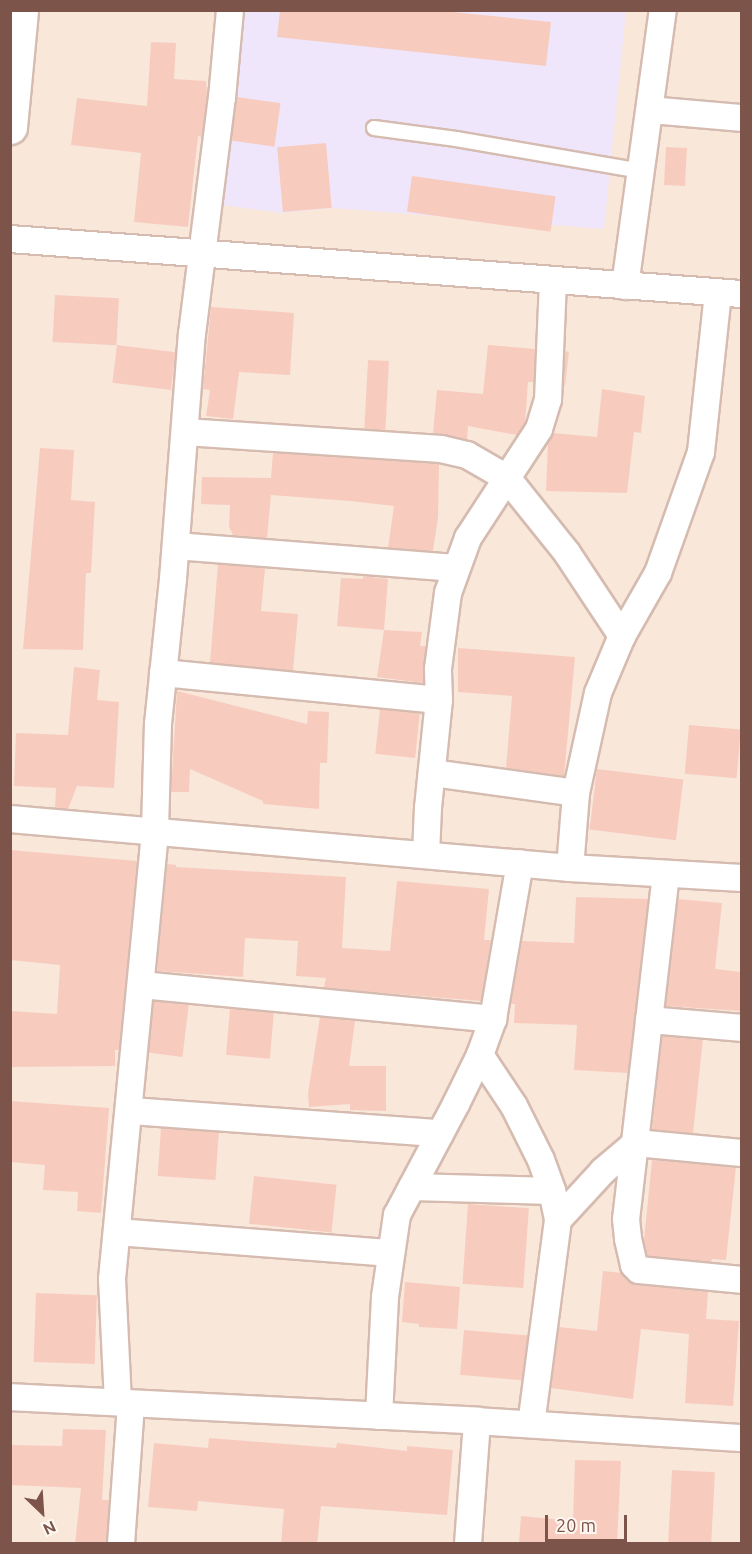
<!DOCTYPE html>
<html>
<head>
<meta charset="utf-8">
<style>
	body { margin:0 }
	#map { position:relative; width:752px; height:1554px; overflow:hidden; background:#fef3ea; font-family:Ubuntu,sans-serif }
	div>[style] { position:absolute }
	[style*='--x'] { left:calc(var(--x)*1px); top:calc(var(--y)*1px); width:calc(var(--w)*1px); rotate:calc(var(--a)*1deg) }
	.residential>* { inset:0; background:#f9e7da; transform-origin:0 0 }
	.education>* { inset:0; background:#f0e6fb }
	.building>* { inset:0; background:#f7ccbf; transform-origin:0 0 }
	.roads { filter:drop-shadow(2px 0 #d5bbb0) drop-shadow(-2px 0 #d5bbb0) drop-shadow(0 2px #d5bbb0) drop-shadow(0 -2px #d5bbb0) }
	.service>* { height:14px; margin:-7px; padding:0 7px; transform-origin:7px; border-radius:7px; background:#fff }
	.minor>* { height:26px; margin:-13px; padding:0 13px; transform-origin:13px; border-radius:13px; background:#fff }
	.secondary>* { height:33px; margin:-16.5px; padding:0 16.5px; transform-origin:16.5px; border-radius:16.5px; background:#fff }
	span { translate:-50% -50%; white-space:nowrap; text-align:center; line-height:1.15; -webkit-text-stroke:6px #fff8f2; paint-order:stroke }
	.frame { position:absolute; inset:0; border:12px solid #7d5449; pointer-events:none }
	.north { position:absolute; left:12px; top:1482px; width:60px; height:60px; -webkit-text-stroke:4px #fff8f2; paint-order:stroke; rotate:155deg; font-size:16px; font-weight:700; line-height:24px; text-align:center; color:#7d5449 }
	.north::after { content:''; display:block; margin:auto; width:21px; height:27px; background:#7d5449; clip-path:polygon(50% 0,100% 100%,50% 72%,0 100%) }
	.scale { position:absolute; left:545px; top:1515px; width:82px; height:27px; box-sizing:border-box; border:3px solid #7d5449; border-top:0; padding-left:8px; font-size:18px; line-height:21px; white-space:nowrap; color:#7d5449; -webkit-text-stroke:4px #fff8f2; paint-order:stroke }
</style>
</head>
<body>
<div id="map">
	<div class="residential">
		<i style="left:11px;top:11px;width:730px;height:1532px"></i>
	</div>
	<div class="education">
		<i style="clip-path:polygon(231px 11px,626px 11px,604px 229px,332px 208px,282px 213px,216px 204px)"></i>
	</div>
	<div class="building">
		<i style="clip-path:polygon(280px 10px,433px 10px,551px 22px,546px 66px,277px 37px)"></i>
		<i style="clip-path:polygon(151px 42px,176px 43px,174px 79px,206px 81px,207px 96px,202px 137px,198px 136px,188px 227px,134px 222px,141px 153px,71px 145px,77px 98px,147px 106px)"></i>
		<i style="left:237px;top:97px;width:44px;height:44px;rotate:8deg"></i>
		<i style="left:326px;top:143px;width:65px;height:49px;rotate:85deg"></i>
		<i style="left:666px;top:147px;width:21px;height:38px;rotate:3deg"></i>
		<i style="left:412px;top:176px;width:145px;height:36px;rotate:8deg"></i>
		<i style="left:55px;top:295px;width:64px;height:47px;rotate:3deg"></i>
		<i style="clip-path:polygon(211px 307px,294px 313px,290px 375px,239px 372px,233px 419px,206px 416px,210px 390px,203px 389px)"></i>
		<i style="left:117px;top:345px;width:59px;height:38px;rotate:7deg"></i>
		<i style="clip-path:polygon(488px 345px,535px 349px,534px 382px,528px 382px,525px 423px,517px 435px,468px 426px,467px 440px,433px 433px,437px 390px,483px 394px)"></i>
		<i style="clip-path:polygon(565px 351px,569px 352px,565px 386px,564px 385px)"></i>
		<i style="left:368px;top:360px;width:21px;height:69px;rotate:3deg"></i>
		<i style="clip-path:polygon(602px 389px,645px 396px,641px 433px,634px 432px,627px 493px,546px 491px,548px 443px,553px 433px,597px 437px)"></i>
		<i style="clip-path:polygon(40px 448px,74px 450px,71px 500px,95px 502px,91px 573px,86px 573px,83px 650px,23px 649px)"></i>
		<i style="clip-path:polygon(273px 453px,439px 464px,438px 517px,433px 551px,388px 548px,394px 506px,350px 501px,271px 495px,267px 538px,233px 535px,229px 527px,230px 505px,201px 504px,202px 477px,271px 478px)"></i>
		<i style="clip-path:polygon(218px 564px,265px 568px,261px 611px,298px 614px,293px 671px,210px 663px)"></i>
		<i style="clip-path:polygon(363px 576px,388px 579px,384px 630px,337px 626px,341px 578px,363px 579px)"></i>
		<i style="clip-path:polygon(384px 630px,422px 632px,420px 646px,426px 646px,423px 683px,377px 677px)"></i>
		<i style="clip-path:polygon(458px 648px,575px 657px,564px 776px,506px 768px,512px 696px,458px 692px)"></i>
		<i style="clip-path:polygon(74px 667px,100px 670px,97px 700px,119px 702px,114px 788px,77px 786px,68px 809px,55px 808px,56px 788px,14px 786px,16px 733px,68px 735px)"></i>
		<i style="clip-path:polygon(177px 691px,307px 724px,308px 711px,329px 712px,327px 763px,320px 763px,319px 809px,263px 804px,263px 801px,190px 769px,189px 792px,171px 792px)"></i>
		<i style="left:380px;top:709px;width:40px;height:45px;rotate:6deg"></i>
		<i style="left:689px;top:725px;width:52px;height:49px;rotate:5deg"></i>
		<i style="left:597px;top:769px;width:87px;height:61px;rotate:7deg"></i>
		<i style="clip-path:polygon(10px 850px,137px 861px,119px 1050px,115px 1050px,115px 1066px,10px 1067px,10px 1011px,57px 1014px,60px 965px,10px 960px)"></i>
		<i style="clip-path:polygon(167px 864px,176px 865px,176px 867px,346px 877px,342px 948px,390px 951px,397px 881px,489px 889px,484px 940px,491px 940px,481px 1001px,324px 988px,326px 978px,296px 976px,298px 941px,245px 938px,243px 977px,157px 971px)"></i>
		<i style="clip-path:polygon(576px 897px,648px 899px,628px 1073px,574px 1070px,577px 1025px,514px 1023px,515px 1004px,511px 1004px,522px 941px,574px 943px)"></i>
		<i style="clip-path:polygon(678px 899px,722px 903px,715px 969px,741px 972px,741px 1011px,666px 1006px)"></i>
		<i style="left:154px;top:1001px;width:35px;height:52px;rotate:7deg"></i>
		<i style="left:230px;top:1009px;width:44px;height:46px;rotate:5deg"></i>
		<i style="clip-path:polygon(320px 1017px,355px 1021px,349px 1066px,386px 1066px,386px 1111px,350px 1110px,350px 1104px,309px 1107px,308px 1093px)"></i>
		<i style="left:662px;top:1036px;width:41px;height:94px;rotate:6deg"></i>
		<i style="clip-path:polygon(10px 1101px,109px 1108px,101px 1213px,77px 1211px,78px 1192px,43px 1190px,45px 1165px,10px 1162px)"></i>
		<i style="left:161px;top:1128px;width:58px;height:48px;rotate:4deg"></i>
		<i style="clip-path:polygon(652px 1160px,736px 1167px,726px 1260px,712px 1259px,711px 1262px,647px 1256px,644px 1240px)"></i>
		<i style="left:254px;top:1176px;width:83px;height:48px;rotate:6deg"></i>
		<i style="left:468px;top:1204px;width:61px;height:80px;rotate:4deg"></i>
		<i style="clip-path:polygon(603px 1271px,622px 1273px,628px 1281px,638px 1285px,708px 1292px,706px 1319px,739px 1321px,733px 1406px,685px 1403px,689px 1334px,641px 1329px,633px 1399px,551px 1388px,559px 1327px,597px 1331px)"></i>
		<i style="clip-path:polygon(405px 1282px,460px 1287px,457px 1329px,419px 1327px,419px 1324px,402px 1322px)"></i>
		<i style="left:36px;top:1293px;width:61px;height:69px;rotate:2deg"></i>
		<i style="left:464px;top:1330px;width:64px;height:45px;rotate:5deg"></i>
		<i style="clip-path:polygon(63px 1429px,106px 1430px,102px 1500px,109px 1500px,106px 1544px,75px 1544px,81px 1488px,10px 1485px,10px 1445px,62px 1446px)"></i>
		<i style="clip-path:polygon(209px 1438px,336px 1448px,337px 1443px,407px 1451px,407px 1446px,453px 1450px,447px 1515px,321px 1506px,317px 1544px,281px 1544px,284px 1509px,198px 1501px,197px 1511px,148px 1507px,154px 1443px,208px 1448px)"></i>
		<i style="clip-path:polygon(575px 1460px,621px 1461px,617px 1544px,519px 1544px,521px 1516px,573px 1521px)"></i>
		<i style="left:672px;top:1470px;width:43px;height:74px;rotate:3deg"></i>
	</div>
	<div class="roads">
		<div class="service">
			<i style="--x:374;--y:128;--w:83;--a:7.6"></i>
			<i style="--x:456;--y:139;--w:188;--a:9.8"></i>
		</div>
		<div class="minor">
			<i style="--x:650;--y:110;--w:92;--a:5"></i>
			<i style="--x:10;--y:239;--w:734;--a:4.3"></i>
			<i style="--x:625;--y:286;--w:279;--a:-82.2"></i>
			<i style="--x:185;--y:432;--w:257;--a:3.8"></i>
			<i style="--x:441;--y:449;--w:27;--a:13"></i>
			<i style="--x:467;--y:455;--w:46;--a:29.9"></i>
			<i style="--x:507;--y:478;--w:96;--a:51.3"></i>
			<i style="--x:567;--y:553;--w:100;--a:56.5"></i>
			<i style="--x:176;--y:546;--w:280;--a:4.5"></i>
			<i style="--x:163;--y:673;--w:277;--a:5.6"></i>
			<i style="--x:432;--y:773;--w:145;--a:7.9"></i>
			<i style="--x:10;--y:819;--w:562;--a:5"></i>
			<i style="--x:570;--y:868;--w:172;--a:3.3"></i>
			<i style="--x:426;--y:855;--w:47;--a:-87.6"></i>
			<i style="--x:428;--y:808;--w:109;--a:-84.2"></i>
			<i style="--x:439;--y:700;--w:31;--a:-92"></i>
			<i style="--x:438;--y:669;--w:77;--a:-82.5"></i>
			<i style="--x:448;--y:593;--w:59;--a:-70"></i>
			<i style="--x:468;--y:538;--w:130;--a:-56.9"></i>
			<i style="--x:539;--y:429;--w:30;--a:-73"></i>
			<i style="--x:548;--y:400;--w:120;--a:-87.6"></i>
			<i style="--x:570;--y:868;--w:75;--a:-85.4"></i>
			<i style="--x:576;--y:793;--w:102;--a:-77.6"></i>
			<i style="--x:598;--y:693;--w:62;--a:-67.2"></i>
			<i style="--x:622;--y:636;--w:73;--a:-60.3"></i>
			<i style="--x:658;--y:573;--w:128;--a:-70.4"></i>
			<i style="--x:701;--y:452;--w:160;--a:-83.9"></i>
			<i style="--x:666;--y:874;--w:347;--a:96.6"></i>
			<i style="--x:626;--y:1219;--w:20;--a:84"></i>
			<i style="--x:628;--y:1239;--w:27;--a:77"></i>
			<i style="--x:634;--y:1265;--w:7;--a:45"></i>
			<i style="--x:639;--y:1270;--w:103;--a:5.5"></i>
			<i style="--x:141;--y:985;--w:354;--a:5.5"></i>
			<i style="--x:649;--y:1020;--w:93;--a:4.9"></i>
			<i style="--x:480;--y:1055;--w:61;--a:56.3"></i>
			<i style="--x:514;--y:1106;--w:60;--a:63.4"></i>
			<i style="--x:541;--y:1160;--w:33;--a:70"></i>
			<i style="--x:552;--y:1191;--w:30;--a:78"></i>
			<i style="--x:558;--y:1220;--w:206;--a:97.5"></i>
			<i style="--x:130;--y:1111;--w:311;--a:4.1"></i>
			<i style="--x:412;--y:1187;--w:140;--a:1.6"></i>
			<i style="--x:558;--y:1220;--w:67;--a:-47.4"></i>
			<i style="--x:603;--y:1171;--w:43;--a:-40.3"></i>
			<i style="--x:636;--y:1143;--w:106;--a:5.4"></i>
			<i style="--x:117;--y:1232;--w:275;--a:4.4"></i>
			<i style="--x:10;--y:1397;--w:468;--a:2.9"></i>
			<i style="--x:477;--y:1421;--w:266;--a:3.7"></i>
			<i style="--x:118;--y:1402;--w:123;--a:-92.8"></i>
			<i style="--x:112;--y:1279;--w:451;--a:-84.5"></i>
			<i style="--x:155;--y:830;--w:106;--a:-88.4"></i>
			<i style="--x:158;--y:724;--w:146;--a:-84.1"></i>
			<i style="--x:173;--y:579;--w:246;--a:-85.6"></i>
			<i style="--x:192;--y:334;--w:238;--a:-82.8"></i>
			<i style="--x:222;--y:98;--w:88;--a:-84.8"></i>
			<i style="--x:379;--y:1416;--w:119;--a:-87.1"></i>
			<i style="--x:385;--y:1297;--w:83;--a:-81.7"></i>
			<i style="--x:397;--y:1215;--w:126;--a:-62"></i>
			<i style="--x:456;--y:1104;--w:55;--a:-63.9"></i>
			<i style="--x:480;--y:1055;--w:38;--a:-70"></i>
			<i style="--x:493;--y:1019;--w:158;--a:-80.2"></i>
			<i style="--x:121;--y:1544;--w:140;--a:-85.9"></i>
			<i style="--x:468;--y:1544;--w:123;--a:-85.8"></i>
		</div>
		<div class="secondary">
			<i style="--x:10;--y:127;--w:118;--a:-84.6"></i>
		</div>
	</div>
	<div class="frame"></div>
	<div class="north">N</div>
	<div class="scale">20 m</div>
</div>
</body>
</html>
